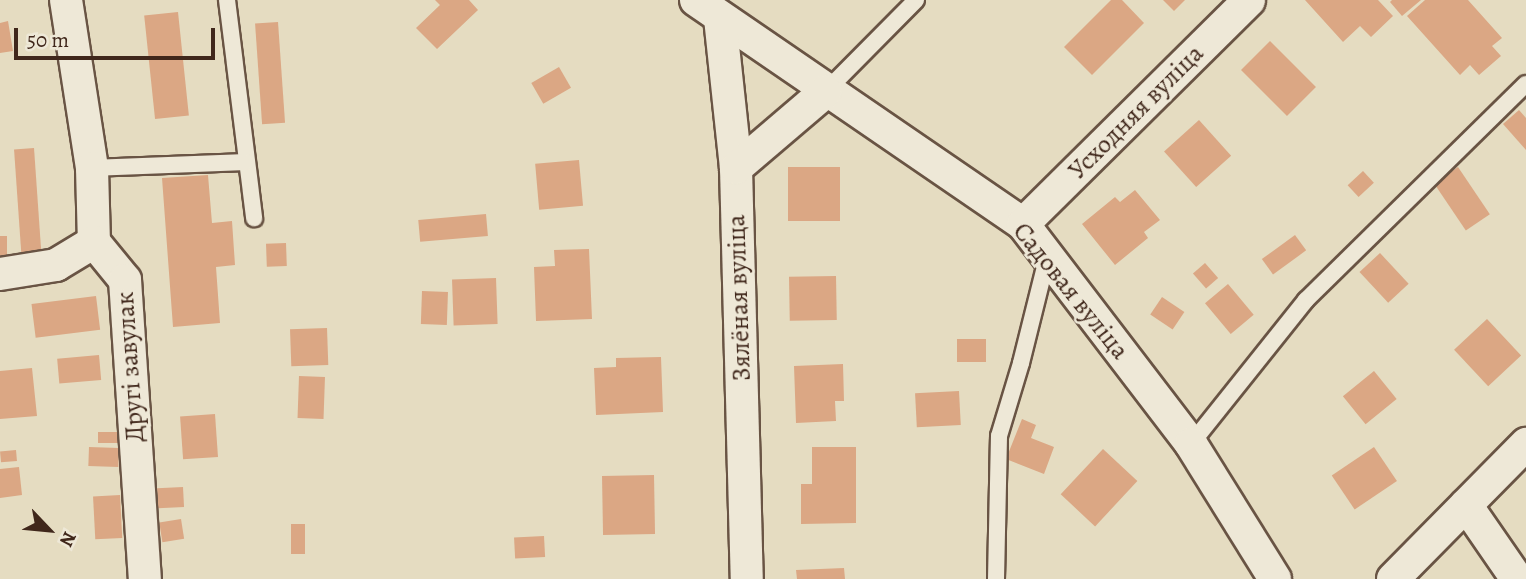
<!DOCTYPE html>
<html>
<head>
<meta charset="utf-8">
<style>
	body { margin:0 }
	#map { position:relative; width:1526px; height:579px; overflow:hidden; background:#e5dcc1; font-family:Alegreya,serif }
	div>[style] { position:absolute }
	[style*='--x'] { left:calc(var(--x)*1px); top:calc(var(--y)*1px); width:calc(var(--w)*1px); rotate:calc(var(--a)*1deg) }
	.building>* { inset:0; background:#dba784; transform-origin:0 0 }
	.roads { filter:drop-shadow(2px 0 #695444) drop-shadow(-2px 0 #695444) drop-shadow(0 2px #695444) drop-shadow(0 -2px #695444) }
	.service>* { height:16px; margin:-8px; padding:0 8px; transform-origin:8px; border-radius:8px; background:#eee8d7 }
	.minor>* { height:32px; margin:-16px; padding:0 16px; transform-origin:16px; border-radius:16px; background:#eee8d7 }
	span { translate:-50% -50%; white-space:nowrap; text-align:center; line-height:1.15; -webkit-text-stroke:5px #eee8d7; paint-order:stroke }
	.street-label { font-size:26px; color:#40271b }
	.north { position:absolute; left:14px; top:495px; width:70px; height:70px; -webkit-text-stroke:5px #eee8d7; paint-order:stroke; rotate:116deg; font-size:19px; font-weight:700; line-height:28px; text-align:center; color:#40271b }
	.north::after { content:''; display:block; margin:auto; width:24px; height:32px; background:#40271b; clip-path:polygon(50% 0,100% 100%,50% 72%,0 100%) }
	.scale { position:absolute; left:14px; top:28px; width:201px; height:32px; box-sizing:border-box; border:4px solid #40271b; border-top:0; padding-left:9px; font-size:21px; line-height:24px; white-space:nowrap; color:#40271b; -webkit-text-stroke:5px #eee8d7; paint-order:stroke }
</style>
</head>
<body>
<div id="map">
	<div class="building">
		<i style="clip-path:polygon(435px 0,469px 0,478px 10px,437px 49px,416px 28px,440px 5px)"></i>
		<i style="clip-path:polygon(1111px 0,1122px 0,1144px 23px,1092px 75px,1064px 47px)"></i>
		<i style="clip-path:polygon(1163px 0,1185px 0,1174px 11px)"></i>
		<i style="clip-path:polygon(1305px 0,1378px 0,1393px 16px,1371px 37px,1360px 26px,1343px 42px)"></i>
		<i style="clip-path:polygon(1392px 0,1421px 0,1402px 16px,1390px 2px)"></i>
		<i style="clip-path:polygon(1425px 0,1468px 0,1502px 38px,1492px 46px,1501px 56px,1479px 75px,1470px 65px,1460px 75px,1407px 16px)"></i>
		<i style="left:178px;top:12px;width:104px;height:34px;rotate:84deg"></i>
		<i style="clip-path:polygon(8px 21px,13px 51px,0 53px,0 23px)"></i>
		<i style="left:278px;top:22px;width:101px;height:23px;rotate:86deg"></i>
		<i style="left:1270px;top:41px;width:65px;height:41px;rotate:45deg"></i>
		<i style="left:559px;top:67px;width:24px;height:32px;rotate:60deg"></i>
		<i style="clip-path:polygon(1519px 110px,1526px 118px,1526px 150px,1503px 124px)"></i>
		<i style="left:1199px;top:120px;width:48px;height:47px;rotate:48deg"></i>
		<i style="left:34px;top:148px;width:104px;height:20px;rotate:86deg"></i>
		<i style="left:579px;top:160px;width:46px;height:44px;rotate:85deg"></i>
		<i style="left:788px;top:167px;width:52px;height:54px"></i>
		<i style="left:1458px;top:167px;width:57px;height:29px;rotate:56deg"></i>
		<i style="left:1363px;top:171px;width:16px;height:21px;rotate:47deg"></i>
		<i style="clip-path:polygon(208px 175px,212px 223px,232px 221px,235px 265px,216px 267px,220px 323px,173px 327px,162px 178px)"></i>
		<i style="clip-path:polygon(1135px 190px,1160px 220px,1144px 232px,1148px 238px,1115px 265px,1082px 224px,1115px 197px,1120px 202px)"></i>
		<i style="left:486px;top:214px;width:22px;height:68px;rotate:85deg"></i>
		<i style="left:1295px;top:235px;width:19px;height:41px;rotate:54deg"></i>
		<i style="left:0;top:236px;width:7px;height:28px"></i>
		<i style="left:286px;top:243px;width:23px;height:20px;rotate:88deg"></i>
		<i style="clip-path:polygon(589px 249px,592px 319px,536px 321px,534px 267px,555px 266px,554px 250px)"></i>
		<i style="left:1380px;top:253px;width:42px;height:28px;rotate:47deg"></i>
		<i style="left:1205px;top:263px;width:20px;height:16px;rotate:49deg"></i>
		<i style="left:836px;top:276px;width:44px;height:47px;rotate:89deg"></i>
		<i style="left:496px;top:278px;width:46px;height:44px;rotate:88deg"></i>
		<i style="left:1228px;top:284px;width:40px;height:30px;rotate:50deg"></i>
		<i style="left:422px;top:291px;width:26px;height:33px;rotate:2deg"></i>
		<i style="left:96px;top:296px;width:34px;height:65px;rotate:83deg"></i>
		<i style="left:1162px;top:297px;width:27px;height:21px;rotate:34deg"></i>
		<i style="left:1487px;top:319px;width:50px;height:45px;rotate:47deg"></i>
		<i style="left:327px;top:328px;width:37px;height:37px;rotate:88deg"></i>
		<i style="left:957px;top:339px;width:29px;height:23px"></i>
		<i style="left:99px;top:355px;width:25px;height:42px;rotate:85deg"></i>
		<i style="clip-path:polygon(661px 357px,663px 412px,596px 415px,594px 368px,616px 367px,616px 358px)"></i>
		<i style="clip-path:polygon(843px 364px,844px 401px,835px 401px,836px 421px,796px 423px,794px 366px)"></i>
		<i style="clip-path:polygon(32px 368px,37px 416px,0 419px,0 371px)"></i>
		<i style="left:1374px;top:371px;width:36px;height:40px;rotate:51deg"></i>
		<i style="left:299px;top:376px;width:26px;height:42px;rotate:2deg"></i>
		<i style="left:959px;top:391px;width:34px;height:44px;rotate:87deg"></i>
		<i style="left:215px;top:414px;width:43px;height:35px;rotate:86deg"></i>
		<i style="clip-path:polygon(1022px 419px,1036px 425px,1031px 438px,1054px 447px,1044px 474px,1006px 459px)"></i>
		<i style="left:98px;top:432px;width:23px;height:11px"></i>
		<i style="left:89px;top:447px;width:30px;height:19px;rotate:2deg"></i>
		<i style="clip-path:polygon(812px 447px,856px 447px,856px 523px,801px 524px,801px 484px,812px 484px)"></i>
		<i style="left:1374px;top:447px;width:41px;height:51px;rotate:56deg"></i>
		<i style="left:1103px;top:449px;width:47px;height:62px;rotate:43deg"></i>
		<i style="left:16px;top:450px;width:11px;height:16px;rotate:85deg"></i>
		<i style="clip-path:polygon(19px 467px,22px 495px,0 498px,0 469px)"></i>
		<i style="left:654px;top:475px;width:59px;height:52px;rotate:89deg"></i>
		<i style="left:183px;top:487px;width:20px;height:26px;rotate:87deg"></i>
		<i style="left:120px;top:495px;width:43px;height:27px;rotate:87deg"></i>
		<i style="left:181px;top:519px;width:20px;height:22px;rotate:81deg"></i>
		<i style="left:291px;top:524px;width:14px;height:30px"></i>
		<i style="left:544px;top:536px;width:21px;height:30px;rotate:87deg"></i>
		<i style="clip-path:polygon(844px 568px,845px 579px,797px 579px,796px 570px)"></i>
	</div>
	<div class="roads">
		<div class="service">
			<i style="--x:227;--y:0;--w:220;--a:82.9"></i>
			<i style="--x:826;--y:91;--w:128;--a:-45.3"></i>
			<i style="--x:92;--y:168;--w:153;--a:-2.2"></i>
			<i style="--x:1191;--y:444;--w:184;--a:-51.4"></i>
			<i style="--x:1306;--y:300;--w:308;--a:-44.5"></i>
			<i style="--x:996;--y:579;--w:143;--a:-88.8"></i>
			<i style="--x:999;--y:436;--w:76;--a:-73.2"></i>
			<i style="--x:1021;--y:363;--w:107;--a:-76"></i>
		</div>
		<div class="minor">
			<i style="--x:66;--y:0;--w:170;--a:81.2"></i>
			<i style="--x:92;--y:168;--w:74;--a:88.5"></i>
			<i style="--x:94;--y:242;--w:49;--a:50.8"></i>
			<i style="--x:125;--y:280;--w:300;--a:86.2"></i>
			<i style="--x:696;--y:0;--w:396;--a:34.4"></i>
			<i style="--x:1023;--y:224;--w:277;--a:52.6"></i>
			<i style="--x:1191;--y:444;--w:159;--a:58.1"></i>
			<i style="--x:720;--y:18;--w:151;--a:83.9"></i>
			<i style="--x:736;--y:168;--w:411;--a:88.5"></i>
			<i style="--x:736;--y:168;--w:118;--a:-40.5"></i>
			<i style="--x:1023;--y:224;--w:318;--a:-44.7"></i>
			<i style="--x:0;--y:274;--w:57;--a:-9.1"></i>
			<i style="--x:56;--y:265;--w:44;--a:-31.2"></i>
			<i style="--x:1466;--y:505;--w:90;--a:55.4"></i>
			<i style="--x:1393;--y:579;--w:190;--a:-45.4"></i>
		</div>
	</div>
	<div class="street-label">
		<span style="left:1136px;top:112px;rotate:-45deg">Усходняя вуліца</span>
		<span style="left:1071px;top:291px;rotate:51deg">Садовая вуліца</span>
		<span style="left:739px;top:298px;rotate:-92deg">Зялёная вуліца</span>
		<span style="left:130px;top:367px;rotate:-94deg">Другі завулак</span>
	</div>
	<div class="north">N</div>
	<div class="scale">50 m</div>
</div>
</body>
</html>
